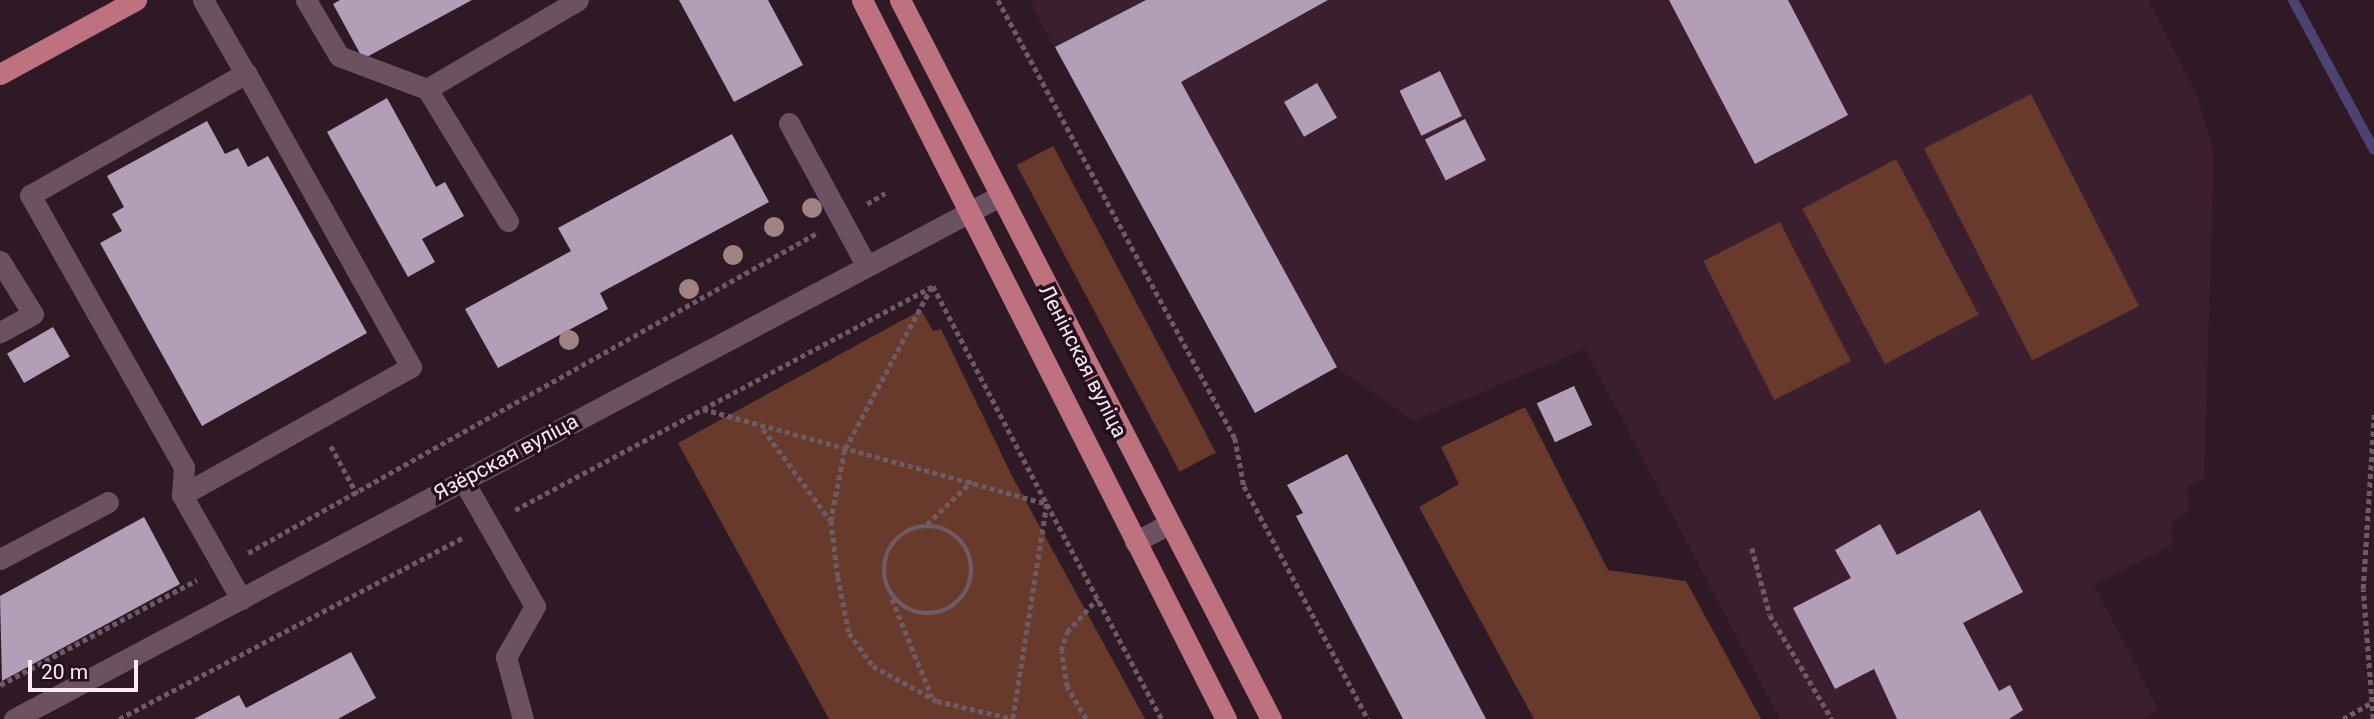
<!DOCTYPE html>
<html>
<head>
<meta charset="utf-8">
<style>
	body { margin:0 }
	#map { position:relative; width:2374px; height:719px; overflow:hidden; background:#2f1925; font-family:Roboto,sans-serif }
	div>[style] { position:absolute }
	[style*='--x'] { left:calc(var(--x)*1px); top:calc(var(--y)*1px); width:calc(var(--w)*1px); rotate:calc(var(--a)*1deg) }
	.built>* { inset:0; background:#3b1f2f }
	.green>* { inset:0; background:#673a2c; transform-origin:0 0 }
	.stream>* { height:10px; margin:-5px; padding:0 5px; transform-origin:5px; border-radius:5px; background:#4c4370 }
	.building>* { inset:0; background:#b29fb7; transform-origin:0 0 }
	.path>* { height:4.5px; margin-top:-2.25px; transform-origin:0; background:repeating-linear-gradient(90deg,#6f5b65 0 5px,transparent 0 8.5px) }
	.path>.ring { margin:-2.25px; padding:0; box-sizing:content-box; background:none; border:4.5px solid #6f5b65; border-radius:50% }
	.minor>* { height:21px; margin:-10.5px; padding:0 10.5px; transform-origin:10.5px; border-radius:10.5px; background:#6c5260 }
	.major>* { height:21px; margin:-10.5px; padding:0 10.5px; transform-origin:10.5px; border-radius:10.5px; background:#be717f }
	.trees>* { width:20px; height:20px; margin:-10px; border-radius:50%; background:#a08382 }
	span { translate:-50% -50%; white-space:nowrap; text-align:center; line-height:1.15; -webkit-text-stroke:7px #24101c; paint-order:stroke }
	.street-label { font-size:21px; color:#fbecf4 }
	.scale { position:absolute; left:28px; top:660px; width:110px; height:32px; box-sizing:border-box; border:4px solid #fbecf4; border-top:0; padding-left:9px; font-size:21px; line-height:24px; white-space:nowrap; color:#fbecf4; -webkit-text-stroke:5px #24101c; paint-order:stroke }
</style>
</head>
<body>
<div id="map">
	<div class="built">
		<i style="clip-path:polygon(1036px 0,2148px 0,2197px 95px,2214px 153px,2204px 478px,2187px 487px,2189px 512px,2171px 523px,2172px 545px,2094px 585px,2158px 708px,2146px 719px,1780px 719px,1585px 349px,1414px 421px,1337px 368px,1255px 413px,1030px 3px)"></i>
	</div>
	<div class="green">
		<i style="left:2031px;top:94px;width:238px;height:120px;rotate:63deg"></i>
		<i style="left:1053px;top:146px;width:347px;height:41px;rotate:62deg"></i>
		<i style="left:1896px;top:159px;width:176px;height:106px;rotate:62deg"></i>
		<i style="left:1780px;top:222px;width:156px;height:86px;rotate:63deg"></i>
		<i style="clip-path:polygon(921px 310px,933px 331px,941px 329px,1012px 476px,1145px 719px,829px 719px,678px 443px)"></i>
		<i style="clip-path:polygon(1525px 407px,1608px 570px,1686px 581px,1761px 719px,1534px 719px,1419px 507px,1459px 484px,1441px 447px)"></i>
	</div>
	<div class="stream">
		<i style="--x:2293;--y:0;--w:170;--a:61.6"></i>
	</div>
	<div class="building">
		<i style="clip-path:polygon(340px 0,472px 0,363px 59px,333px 4px)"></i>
		<i style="clip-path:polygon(679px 0,768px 0,803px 65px,734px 102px)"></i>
		<i style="clip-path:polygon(1146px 0,1328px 0,1181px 82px,1337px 367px,1255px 413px,1055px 47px)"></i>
		<i style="clip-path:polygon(1669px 0,1788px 0,1848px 115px,1755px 164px)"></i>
		<i style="left:1440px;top:71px;width:50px;height:45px;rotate:64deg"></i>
		<i style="left:1317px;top:83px;width:40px;height:38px;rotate:60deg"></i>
		<i style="clip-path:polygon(387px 98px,436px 187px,445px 182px,464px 216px,422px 239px,435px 262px,408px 277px,327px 132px)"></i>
		<i style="left:1465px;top:119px;width:46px;height:45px;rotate:63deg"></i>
		<i style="clip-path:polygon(207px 121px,225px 154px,238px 148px,248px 167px,268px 156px,367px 333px,202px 426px,100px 243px,122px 231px,112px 214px,124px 207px,107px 176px)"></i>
		<i style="clip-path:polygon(732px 134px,769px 202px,600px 293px,608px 309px,498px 368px,465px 309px,571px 251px,558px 228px)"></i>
		<i style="left:53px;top:327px;width:34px;height:53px;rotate:60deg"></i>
		<i style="left:1574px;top:386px;width:43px;height:41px;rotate:65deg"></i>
		<i style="clip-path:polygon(1347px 454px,1486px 719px,1403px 719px,1296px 516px,1303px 513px,1287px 485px)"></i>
		<i style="clip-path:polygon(1980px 510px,2023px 592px,1963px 623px,1999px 691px,2010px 685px,2023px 710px,2009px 719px,1897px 719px,1874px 669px,1835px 689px,1793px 608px,1851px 578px,1835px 550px,1880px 524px,1897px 555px)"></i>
		<i style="clip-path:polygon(144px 517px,180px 584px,2px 681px,0 596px)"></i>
		<i style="clip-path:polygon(351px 652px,376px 698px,338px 719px,194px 719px,239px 695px,246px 708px)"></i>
	</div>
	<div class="path">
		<i style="--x:998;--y:0;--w:498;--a:61.6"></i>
		<i style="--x:1235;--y:438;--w:49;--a:79.4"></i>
		<i style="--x:1244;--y:486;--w:264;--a:62"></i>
		<i style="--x:867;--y:204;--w:21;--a:-31"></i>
		<i style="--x:932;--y:287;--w:185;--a:118.1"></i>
		<i style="--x:845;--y:450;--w:72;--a:101.2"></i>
		<i style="--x:831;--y:521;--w:56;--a:82.9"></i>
		<i style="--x:838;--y:577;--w:57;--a:78.9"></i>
		<i style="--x:849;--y:633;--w:41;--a:54"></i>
		<i style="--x:873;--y:666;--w:73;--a:28.7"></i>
		<i style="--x:937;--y:701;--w:74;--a:13.3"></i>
		<i style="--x:703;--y:409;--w:261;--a:-28.1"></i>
		<i style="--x:933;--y:286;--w:246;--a:62.4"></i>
		<i style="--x:1047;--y:504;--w:218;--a:99"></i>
		<i style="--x:763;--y:429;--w:113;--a:53.6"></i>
		<i style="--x:331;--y:446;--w:55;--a:61.6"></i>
		<i style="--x:515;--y:510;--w:213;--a:-28.2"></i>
		<i style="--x:703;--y:409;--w:357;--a:15.4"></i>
		<i style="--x:1047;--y:504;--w:244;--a:61.9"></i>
		<i style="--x:927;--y:524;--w:62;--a:-43.7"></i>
		<i class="ring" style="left:884px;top:526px;width:83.5px;height:83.5px"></i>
		<i style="--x:1752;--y:548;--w:69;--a:75"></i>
		<i style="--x:1770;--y:615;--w:121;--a:59.2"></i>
		<i style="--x:248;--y:553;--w:653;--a:-29.35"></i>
		<i style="--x:892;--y:599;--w:106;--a:67.8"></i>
		<i style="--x:0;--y:685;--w:223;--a:-28.1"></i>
		<i style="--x:119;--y:719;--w:390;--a:-27.8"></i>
		<i style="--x:1086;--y:719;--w:37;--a:-121"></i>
		<i style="--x:1067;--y:687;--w:36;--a:-99"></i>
		<i style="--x:1061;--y:651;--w:20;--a:-72"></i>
		<i style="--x:1067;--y:632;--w:45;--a:-47.7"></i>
		<i style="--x:2343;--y:719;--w:34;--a:-30"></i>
		<i style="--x:2373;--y:719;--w:130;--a:-94.4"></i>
		<i style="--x:2363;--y:589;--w:176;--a:-86.4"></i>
	</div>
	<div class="minor">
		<i style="--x:203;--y:0;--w:84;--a:60.1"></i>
		<i style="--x:306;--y:0;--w:65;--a:59.5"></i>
		<i style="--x:339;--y:56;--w:94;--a:20.6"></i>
		<i style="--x:427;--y:89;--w:155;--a:58.5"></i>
		<i style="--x:427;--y:89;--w:175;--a:-30.5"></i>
		<i style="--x:789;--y:123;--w:162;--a:61.5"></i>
		<i style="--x:0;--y:261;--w:62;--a:58.1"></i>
		<i style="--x:33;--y:314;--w:38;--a:151"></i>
		<i style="--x:463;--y:480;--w:145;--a:60.3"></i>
		<i style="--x:535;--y:606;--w:59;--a:119.6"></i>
		<i style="--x:506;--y:657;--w:64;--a:74.7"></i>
		<i style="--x:182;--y:495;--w:262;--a:-29.2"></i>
		<i style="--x:411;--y:367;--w:337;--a:-119.3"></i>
		<i style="--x:246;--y:73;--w:248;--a:150.5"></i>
		<i style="--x:30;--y:195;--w:313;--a:60.5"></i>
		<i style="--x:184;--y:467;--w:28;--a:94"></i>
		<i style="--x:182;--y:495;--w:120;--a:60.4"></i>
		<i style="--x:1135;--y:542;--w:36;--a:-28"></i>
		<i style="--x:0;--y:559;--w:122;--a:-27.8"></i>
		<i style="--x:14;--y:719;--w:1114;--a:-27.95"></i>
	</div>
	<div class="major">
		<i style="--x:862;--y:0;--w:806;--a:63.15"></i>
		<i style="--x:900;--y:0;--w:809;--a:62.71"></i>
		<i style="--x:0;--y:74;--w:155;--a:-28.6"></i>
	</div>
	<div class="trees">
		<i style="left:812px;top:208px"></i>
		<i style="left:774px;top:227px"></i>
		<i style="left:733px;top:255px"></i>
		<i style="left:689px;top:289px"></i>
		<i style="left:569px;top:340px"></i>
	</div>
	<div class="street-label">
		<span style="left:1083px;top:361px;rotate:63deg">Ленінская вуліца</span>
		<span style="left:506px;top:457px;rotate:-28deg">Язёрская вуліца</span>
	</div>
	<div class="scale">20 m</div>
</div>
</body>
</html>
